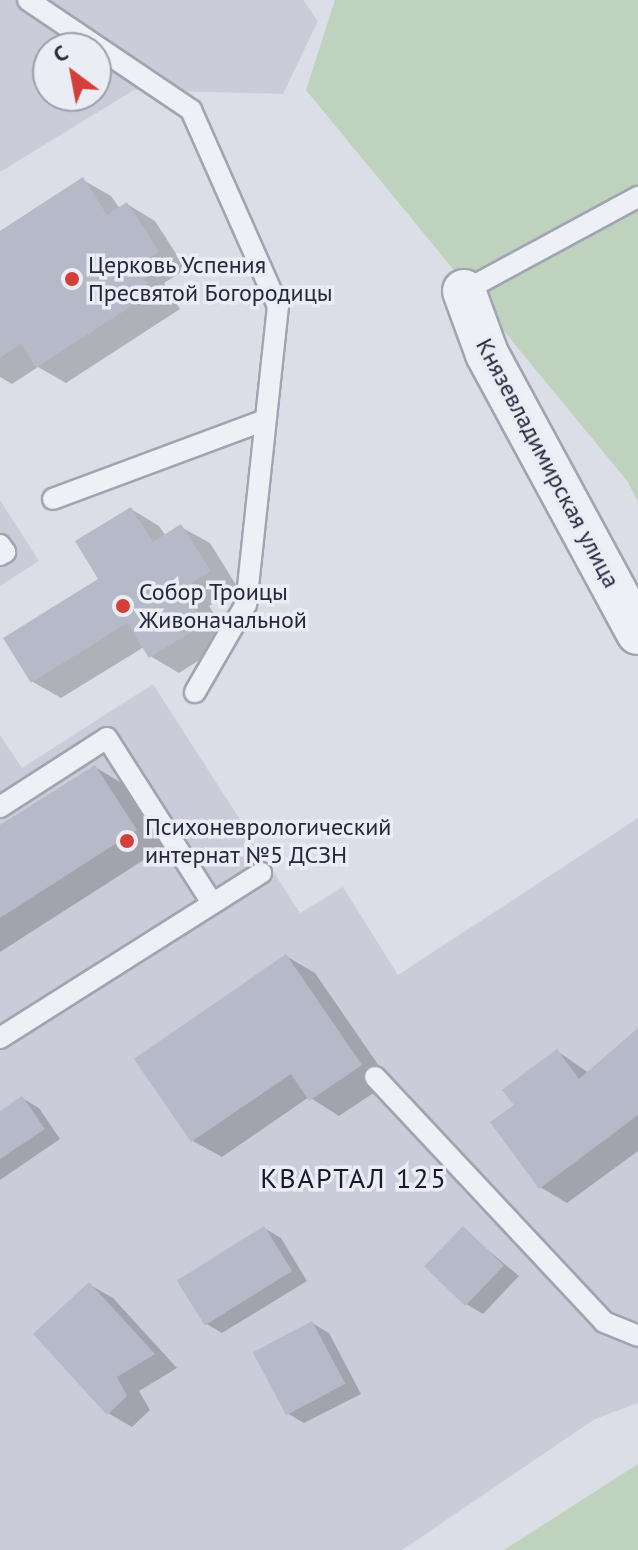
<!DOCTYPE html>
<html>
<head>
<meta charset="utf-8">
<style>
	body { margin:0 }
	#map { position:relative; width:638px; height:1550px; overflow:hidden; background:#dcdee7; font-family:"PT Sans",sans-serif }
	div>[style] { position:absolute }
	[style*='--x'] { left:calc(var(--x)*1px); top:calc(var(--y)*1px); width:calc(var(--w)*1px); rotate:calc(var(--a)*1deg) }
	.built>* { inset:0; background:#cacdd9 }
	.green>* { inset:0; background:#bed2bd }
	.shadow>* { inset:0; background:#0003 }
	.building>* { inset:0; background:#b6b9c7; transform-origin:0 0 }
	.roads { filter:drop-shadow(2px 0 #a1a4b1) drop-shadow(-2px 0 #a1a4b1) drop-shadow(0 2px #a1a4b1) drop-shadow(0 -2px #a1a4b1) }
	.service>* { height:20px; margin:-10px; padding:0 10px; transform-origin:10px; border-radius:10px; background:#eff0f5 }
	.minor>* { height:42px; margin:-21px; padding:0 21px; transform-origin:21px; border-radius:21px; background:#eff0f5 }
	.dots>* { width:22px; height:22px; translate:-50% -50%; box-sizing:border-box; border:4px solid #ebedf5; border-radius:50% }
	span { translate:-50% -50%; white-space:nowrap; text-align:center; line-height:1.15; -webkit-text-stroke:7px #ebedf5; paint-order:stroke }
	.poi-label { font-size:24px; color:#25293e }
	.left { translate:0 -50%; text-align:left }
	.street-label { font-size:24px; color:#25293e }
	.quarter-label { font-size:28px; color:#181b2f; letter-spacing:2px }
	.north { position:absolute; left:32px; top:32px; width:80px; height:80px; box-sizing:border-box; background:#ebedf5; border:2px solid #9c9fac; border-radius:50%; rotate:328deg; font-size:22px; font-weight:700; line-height:32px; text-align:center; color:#25293e }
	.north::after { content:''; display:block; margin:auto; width:28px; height:36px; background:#d53f39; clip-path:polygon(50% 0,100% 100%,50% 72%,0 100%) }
</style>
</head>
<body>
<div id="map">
	<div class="built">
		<i style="clip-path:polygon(evenodd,0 0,303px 0,318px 21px,283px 94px,134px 90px,0 172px,0 0,48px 48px,96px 48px,96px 96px,48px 96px,48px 48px)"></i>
		<i style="clip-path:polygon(0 500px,39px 561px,0 586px)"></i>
		<i style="clip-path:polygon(153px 684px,300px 913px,343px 887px,398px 975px,638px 818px,638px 1403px,595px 1419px,402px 1550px,0 1550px,0 735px,22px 768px)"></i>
	</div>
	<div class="green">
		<i style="clip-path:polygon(335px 0,638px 0,638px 502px,628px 482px,306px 90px)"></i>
		<i style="clip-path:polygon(638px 1464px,638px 1550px,504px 1550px)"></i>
	</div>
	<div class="shadow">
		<i style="clip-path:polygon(83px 180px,111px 196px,120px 209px,127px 204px,155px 221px,186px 269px,164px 283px,180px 309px,66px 383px,38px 367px,12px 384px,0 377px,0 233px)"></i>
		<i style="clip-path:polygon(131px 509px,159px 526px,166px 536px,181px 527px,210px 543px,238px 588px,209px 606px,231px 640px,179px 673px,150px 656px,144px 647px,61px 698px,33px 682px,101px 579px)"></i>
		<i style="clip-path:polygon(95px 767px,123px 784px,164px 847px,0 952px,0 828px)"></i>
		<i style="clip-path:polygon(286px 956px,315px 973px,390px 1082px,339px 1116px,309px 1097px,222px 1157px,193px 1141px)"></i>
		<i style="clip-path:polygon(638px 1031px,638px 1151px,567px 1203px,540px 1187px,516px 1105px,557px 1051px,589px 1073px)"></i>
		<i style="clip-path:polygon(22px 1098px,39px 1108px,60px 1139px,0 1180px,0 1113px)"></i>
		<i style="clip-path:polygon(264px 1228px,281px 1238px,307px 1281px,222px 1333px,205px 1323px)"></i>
		<i style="clip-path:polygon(463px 1229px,519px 1276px,483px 1314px,466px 1304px)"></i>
		<i style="clip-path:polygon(90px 1285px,113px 1298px,177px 1368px,139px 1391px,150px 1410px,132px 1427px,108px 1413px)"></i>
		<i style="clip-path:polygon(312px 1323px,329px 1333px,361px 1394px,304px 1423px,287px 1413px)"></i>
	</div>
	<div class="building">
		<i style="clip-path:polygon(83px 177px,107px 215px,127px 202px,159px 252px,136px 266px,153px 292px,36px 368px,21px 344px,0 358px,0 231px)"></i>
		<i style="clip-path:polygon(131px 507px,153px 542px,181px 524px,211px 571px,182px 589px,204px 624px,149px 658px,127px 623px,31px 683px,3px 638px,98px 579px,75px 541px)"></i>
		<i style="clip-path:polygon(95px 765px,137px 830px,0 918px,0 825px)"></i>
		<i style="clip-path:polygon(286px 954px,362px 1065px,309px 1101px,291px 1074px,191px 1142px,134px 1059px)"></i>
		<i style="clip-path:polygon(638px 1028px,638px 1115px,539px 1189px,490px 1122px,514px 1105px,502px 1090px,557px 1049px,579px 1079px)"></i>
		<i style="clip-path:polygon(22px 1096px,45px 1129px,0 1159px,0 1111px)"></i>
		<i style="left:264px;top:1226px;width:53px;height:103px;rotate:58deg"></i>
		<i style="left:463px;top:1226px;width:57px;height:56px;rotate:44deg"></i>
		<i style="clip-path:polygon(89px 1282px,155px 1354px,117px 1377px,127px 1396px,107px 1415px,33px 1334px)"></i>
		<i style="left:312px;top:1321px;width:71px;height:67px;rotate:62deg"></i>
	</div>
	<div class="roads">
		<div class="service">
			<i style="--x:28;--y:0;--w:197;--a:34"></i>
			<i style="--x:191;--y:110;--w:214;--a:66.1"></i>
			<i style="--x:278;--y:306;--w:300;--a:96.1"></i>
			<i style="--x:246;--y:604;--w:102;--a:120.1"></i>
			<i style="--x:464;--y:291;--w:198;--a:-28.4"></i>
			<i style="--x:53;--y:499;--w:226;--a:-20.4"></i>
			<i style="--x:0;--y:545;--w:9;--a:54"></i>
			<i style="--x:5;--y:552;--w:6;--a:149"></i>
			<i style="--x:0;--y:807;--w:127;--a:-32.8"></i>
			<i style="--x:107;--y:738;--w:196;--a:57.5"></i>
			<i style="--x:0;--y:1038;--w:309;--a:-32.3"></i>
			<i style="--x:375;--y:1077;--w:335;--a:46.9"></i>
			<i style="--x:604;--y:1322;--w:37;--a:22"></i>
		</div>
		<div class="minor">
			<i style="--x:464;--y:291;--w:67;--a:69.9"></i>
			<i style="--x:487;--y:354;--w:317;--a:61.6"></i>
		</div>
	</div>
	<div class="dots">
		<i style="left:72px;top:279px;background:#d53f39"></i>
		<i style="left:123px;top:606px;background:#d53f39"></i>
		<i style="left:127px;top:841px;background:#d53f39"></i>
	</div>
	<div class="poi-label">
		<span class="left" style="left:88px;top:279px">Церковь Успения<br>Пресвятой Богородицы</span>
		<span class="left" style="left:139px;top:606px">Собор Троицы<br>Живоначальной</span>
		<span class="left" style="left:145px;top:841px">Психоневрологический<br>интернат №5 ДСЗН</span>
	</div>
	<div class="street-label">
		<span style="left:548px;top:463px;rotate:62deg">Князевладимирская улица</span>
	</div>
	<div class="quarter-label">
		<span style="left:354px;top:1178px">КВАРТАЛ 125</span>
	</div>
	<div class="north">С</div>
</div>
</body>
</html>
